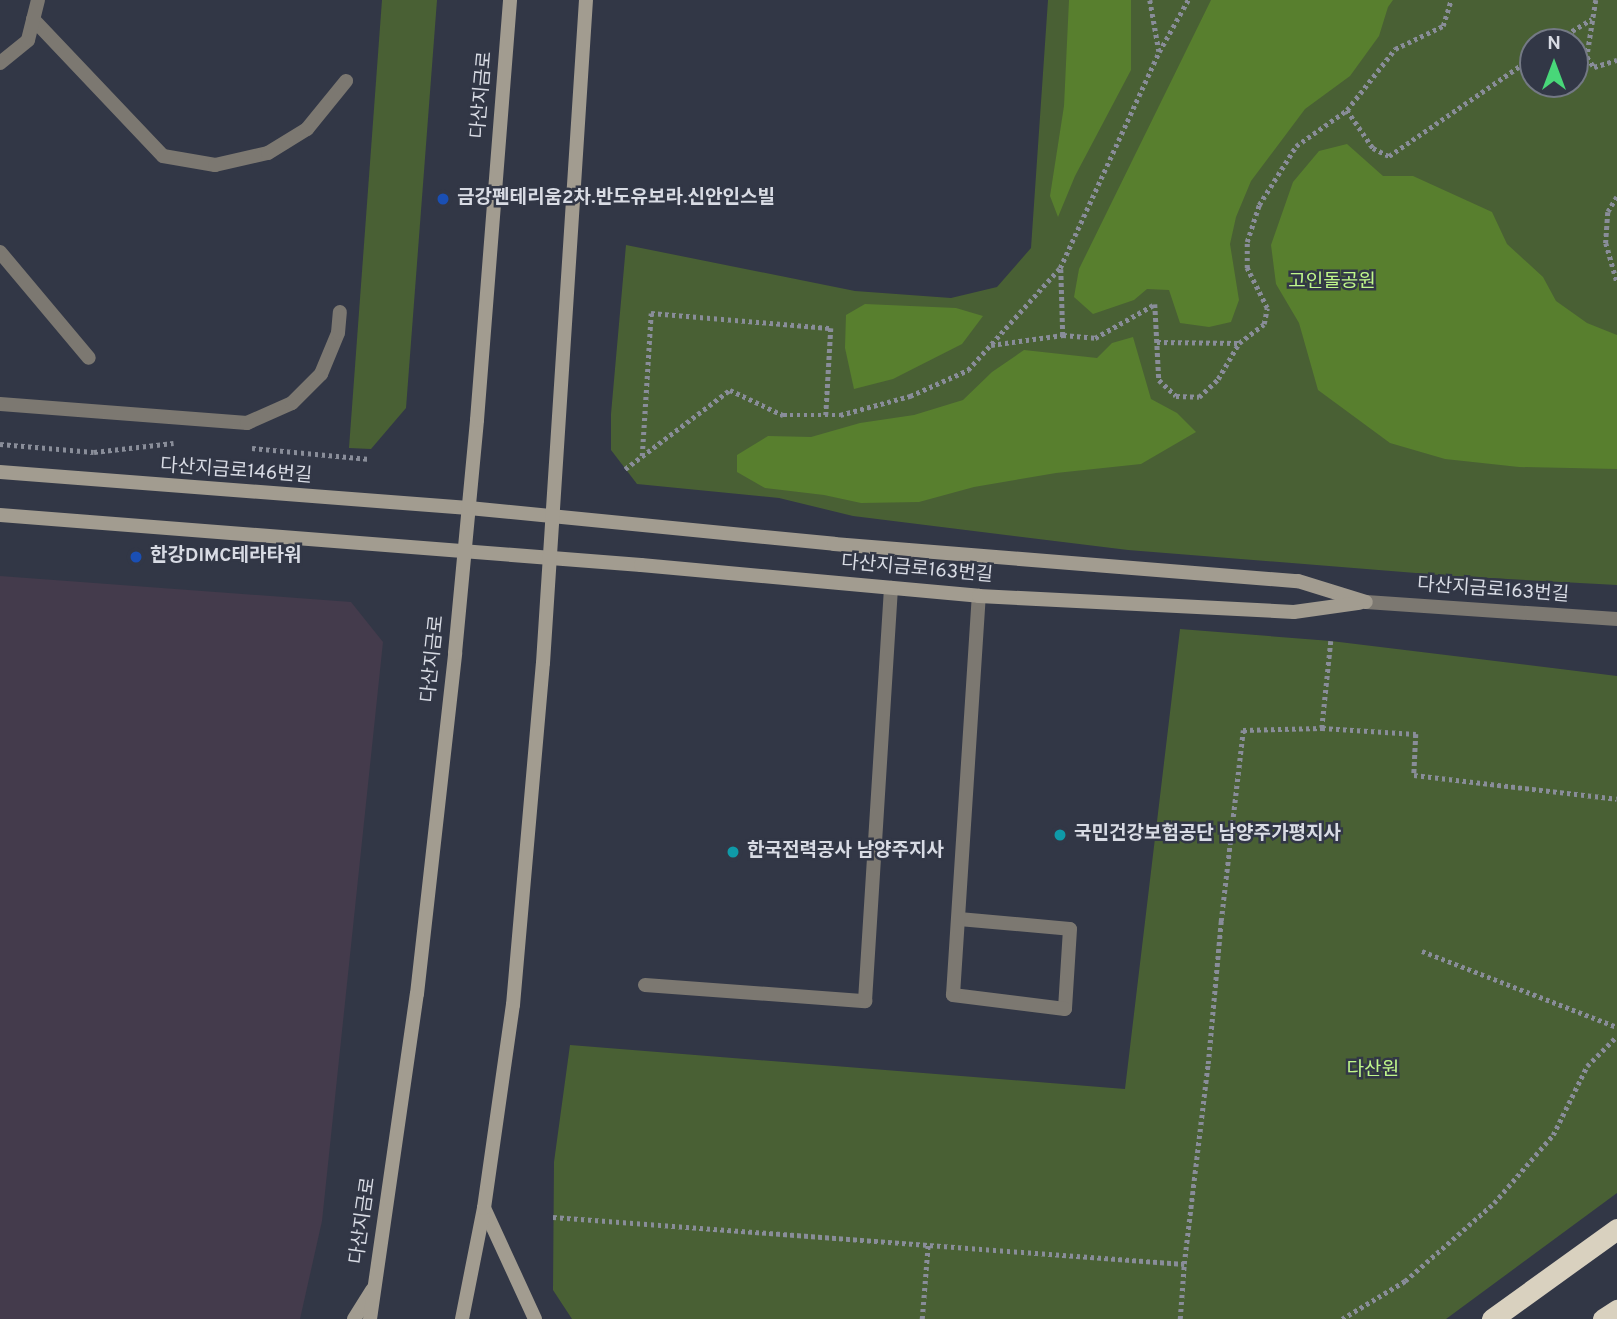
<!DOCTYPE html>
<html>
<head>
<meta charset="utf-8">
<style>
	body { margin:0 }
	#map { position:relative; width:1617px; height:1319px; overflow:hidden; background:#323746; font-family:Overpass,"Noto Sans KR",sans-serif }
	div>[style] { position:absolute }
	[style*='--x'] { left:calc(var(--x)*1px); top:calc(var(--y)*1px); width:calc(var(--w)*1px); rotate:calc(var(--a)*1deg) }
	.commercial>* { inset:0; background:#443b4c }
	.green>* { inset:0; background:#496034 }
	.forest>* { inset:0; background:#587f2e }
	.path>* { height:4.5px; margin-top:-2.25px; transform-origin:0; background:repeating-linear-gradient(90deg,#898d99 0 3.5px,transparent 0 7px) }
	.lane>* { height:14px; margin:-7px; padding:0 7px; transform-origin:7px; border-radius:7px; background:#7c7871 }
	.street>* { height:14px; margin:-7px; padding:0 7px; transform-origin:7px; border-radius:7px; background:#7c7871 }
	.secondary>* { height:14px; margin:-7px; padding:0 7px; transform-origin:7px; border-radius:7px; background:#a29c90 }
	.highway>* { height:21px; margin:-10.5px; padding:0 10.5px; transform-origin:10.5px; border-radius:10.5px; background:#d9d1bf }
	.dots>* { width:19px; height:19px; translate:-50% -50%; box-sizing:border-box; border:4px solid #323746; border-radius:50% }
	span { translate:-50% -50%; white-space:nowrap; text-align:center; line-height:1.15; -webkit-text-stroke:5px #323746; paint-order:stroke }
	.street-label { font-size:19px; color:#d8dbe4 }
	.poi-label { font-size:19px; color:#d8dbe4; font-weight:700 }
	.left { translate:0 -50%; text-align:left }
	.park-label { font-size:19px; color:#c0f78b }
	.north { position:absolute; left:1519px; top:28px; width:70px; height:70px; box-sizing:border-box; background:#323746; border:2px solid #747985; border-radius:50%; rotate:0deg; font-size:19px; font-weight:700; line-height:28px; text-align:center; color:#d8dbe4 }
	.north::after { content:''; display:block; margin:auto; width:24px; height:32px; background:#48d779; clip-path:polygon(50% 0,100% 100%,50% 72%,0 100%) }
</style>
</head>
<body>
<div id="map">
	<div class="commercial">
		<i style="clip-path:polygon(0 576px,351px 602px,383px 642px,322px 1221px,300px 1319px,0 1319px)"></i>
	</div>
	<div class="green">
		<i style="clip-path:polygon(382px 0,437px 0,406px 408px,371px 449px,349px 448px)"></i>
		<i style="clip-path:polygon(evenodd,1048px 0,1617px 0,1617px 585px,1453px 576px,1128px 550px,853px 516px,779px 498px,637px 484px,611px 450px,611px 414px,626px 245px,855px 291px,951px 298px,997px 287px,1031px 248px,1048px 0,1533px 42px,1575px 42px,1575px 84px,1533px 84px,1533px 42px)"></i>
		<i style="clip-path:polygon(1180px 629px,1331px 641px,1617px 676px,1617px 1193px,1446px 1319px,572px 1319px,553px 1290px,554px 1162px,570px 1045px,1125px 1089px)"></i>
	</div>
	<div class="forest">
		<i style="clip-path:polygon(1069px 0,1131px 0,1131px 70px,1075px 176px,1058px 217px,1050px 196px,1064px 106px)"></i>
		<i style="clip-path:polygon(1211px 0,1393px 0,1388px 7px,1379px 36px,1350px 76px,1305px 109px,1251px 181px,1236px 217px,1230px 244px,1239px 300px,1231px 322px,1209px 327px,1180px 323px,1169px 290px,1147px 289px,1134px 300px,1093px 314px,1074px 297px,1079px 269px)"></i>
		<i style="clip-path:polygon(1347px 144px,1383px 176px,1413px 176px,1492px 212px,1507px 244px,1543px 277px,1556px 301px,1587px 323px,1617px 335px,1617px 469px,1519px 467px,1445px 459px,1390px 443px,1318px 390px,1299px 323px,1276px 284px,1271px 245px,1293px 182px,1319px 151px)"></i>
		<i style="clip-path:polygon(865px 304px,956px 308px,983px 316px,962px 344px,893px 379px,854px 389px,845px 348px,846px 315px)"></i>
		<i style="clip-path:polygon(1133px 337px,1151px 399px,1177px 413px,1196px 432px,1141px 464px,1056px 473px,974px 487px,919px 502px,861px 503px,824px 495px,765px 488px,737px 472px,737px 455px,768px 436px,811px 437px,860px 423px,914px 415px,963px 400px,992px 372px,1024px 350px,1097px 358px,1112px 343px)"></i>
	</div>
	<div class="path">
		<i style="--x:1150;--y:0;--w:52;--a:80"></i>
		<i style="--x:1596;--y:0;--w:58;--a:99"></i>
		<i style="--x:1587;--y:57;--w:12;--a:55"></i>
		<i style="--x:1594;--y:67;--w:24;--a:-17"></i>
		<i style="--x:1554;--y:42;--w:44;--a:-31.2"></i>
		<i style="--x:1347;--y:110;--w:46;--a:55.6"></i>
		<i style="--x:1373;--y:148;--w:18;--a:27"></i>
		<i style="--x:1389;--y:156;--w:175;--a:-34.5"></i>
		<i style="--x:1617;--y:197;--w:17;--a:121"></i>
		<i style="--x:1608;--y:212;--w:31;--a:94"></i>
		<i style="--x:1606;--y:243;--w:41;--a:74.2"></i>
		<i style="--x:1061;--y:269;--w:66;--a:88.3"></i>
		<i style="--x:1157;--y:342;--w:82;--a:0.7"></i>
		<i style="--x:991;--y:345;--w:73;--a:-7.9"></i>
		<i style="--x:1063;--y:335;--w:32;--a:5"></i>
		<i style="--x:1095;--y:338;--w:69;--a:-29.5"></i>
		<i style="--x:1155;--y:304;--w:76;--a:87"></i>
		<i style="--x:1159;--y:380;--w:23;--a:43"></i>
		<i style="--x:1176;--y:396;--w:23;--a:2"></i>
		<i style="--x:1199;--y:397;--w:26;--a:-43"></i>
		<i style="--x:1218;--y:379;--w:42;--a:-59.7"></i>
		<i style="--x:1239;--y:343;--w:31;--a:-37"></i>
		<i style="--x:1264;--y:324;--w:16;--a:-79"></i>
		<i style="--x:1267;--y:308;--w:45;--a:-116.6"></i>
		<i style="--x:1247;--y:268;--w:26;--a:-90"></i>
		<i style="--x:1247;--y:242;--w:39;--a:-72"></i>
		<i style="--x:1259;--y:205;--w:70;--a:-57.9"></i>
		<i style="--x:1296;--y:146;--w:62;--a:-35.2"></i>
		<i style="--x:1347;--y:110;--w:78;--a:-51.8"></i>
		<i style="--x:1395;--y:49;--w:53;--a:-25.6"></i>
		<i style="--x:1443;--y:26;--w:27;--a:-73"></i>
		<i style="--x:0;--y:444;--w:94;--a:4.9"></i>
		<i style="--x:94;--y:452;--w:80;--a:-6.5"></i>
		<i style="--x:252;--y:448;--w:118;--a:5.4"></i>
		<i style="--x:642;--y:456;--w:143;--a:-86.4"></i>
		<i style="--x:651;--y:313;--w:181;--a:4.8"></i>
		<i style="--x:831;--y:328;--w:87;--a:93.3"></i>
		<i style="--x:625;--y:469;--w:131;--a:-37"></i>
		<i style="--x:730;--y:390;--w:59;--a:25.3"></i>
		<i style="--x:783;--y:415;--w:57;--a:0"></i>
		<i style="--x:840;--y:415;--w:73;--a:-15.2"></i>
		<i style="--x:910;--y:396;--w:64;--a:-24.1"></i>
		<i style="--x:968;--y:370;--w:137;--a:-48"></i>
		<i style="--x:1060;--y:268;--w:238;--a:-65.4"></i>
		<i style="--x:1159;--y:52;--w:60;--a:-60.9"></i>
		<i style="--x:1331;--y:641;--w:87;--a:95.9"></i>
		<i style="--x:1322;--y:728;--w:94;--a:3.7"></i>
		<i style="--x:1416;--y:734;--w:41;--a:92.8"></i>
		<i style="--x:1414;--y:775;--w:204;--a:6.7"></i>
		<i style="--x:1422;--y:951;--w:209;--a:21.3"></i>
		<i style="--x:553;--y:1217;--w:633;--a:4.26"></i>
		<i style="--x:922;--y:1319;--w:74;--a:-85.4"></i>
		<i style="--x:1180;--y:1319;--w:55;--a:-85.8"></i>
		<i style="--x:1184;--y:1264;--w:201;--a:-83.2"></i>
		<i style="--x:1208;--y:1064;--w:144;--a:-84.8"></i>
		<i style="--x:1221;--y:921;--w:192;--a:-83.4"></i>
		<i style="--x:1243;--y:730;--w:79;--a:-1.5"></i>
		<i style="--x:1342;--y:1319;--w:74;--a:-31.1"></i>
		<i style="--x:1405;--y:1281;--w:118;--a:-41.2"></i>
		<i style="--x:1494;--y:1203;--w:90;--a:-49.1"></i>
		<i style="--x:1553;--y:1135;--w:77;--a:-63.8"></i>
		<i style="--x:1587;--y:1066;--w:42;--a:-45"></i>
	</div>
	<div class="lane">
		<i style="--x:33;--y:19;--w:189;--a:46.5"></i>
		<i style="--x:163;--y:156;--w:53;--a:9.8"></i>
		<i style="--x:215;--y:165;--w:54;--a:-12.8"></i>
		<i style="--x:268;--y:153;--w:46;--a:-31.6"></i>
		<i style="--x:307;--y:129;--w:62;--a:-50.9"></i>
		<i style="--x:0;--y:63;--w:36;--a:-39"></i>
		<i style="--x:28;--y:40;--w:41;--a:-76"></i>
		<i style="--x:0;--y:252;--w:138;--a:50"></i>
		<i style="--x:0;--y:404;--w:248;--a:4.4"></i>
		<i style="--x:247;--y:423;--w:49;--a:-24"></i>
		<i style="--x:292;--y:403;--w:41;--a:-45"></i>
		<i style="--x:321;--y:374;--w:44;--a:-67.5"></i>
		<i style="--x:338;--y:333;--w:21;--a:-85"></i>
		<i style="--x:959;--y:919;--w:111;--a:5.1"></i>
		<i style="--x:1070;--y:929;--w:80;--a:93.6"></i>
		<i style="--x:1065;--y:1009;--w:113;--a:-172.9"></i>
		<i style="--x:953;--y:995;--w:400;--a:-86.3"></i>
		<i style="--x:645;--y:985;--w:221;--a:4.2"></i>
		<i style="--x:865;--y:1001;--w:414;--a:-86.4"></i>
	</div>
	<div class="street">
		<i style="--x:1366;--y:602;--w:252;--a:3.9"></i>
	</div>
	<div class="secondary">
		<i style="--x:0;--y:472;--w:470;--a:4.4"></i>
		<i style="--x:469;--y:508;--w:367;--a:5.6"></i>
		<i style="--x:834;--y:544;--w:465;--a:4.6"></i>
		<i style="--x:1298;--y:581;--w:71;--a:17.2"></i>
		<i style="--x:0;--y:515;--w:643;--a:4.46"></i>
		<i style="--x:641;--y:565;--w:339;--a:5.2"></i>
		<i style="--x:979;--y:596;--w:315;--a:2.9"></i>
		<i style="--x:1294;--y:612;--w:66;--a:-7.9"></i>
		<i style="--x:484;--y:1208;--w:122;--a:65.3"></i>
		<i style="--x:354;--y:1319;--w:34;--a:-58"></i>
		<i style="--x:370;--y:1319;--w:328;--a:-81.8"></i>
		<i style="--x:417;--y:994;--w:343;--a:-83.6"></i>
		<i style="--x:455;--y:653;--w:234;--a:-84.6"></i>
		<i style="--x:477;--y:420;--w:421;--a:-85.5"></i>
		<i style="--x:462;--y:1319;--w:113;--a:-78.8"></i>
		<i style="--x:484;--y:1208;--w:205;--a:-81.9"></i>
		<i style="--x:513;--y:1005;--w:343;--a:-85"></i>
		<i style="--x:543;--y:663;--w:664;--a:-86.29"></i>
	</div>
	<div class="highway">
		<i style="--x:1492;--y:1319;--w:154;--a:-35.8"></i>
		<i style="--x:1603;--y:1319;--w:17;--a:-33"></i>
	</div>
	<div class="dots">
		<i style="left:443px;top:199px;background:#1a4fb4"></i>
		<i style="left:136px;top:557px;background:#1a4fb4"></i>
		<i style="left:1060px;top:835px;background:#0f9aa8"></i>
		<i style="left:733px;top:852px;background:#0f9aa8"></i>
	</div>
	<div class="street-label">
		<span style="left:483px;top:95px;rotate:-85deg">다산지금로</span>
		<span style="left:236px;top:472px;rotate:4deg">다산지금로146번길</span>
		<span style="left:917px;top:570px;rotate:5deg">다산지금로163번길</span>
		<span style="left:1493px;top:591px;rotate:4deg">다산지금로163번길</span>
		<span style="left:434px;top:659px;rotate:-84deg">다산지금로</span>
		<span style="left:364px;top:1221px;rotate:-82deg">다산지금로</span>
	</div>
	<div class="poi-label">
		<span class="left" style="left:457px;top:199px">금강펜테리움2차.반도유보라.신안인스빌</span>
		<span class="left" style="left:150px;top:557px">한강DIMC테라타워</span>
		<span class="left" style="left:1074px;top:835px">국민건강보험공단 남양주가평지사</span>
		<span class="left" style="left:747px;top:852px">한국전력공사 남양주지사</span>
	</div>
	<div class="park-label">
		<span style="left:1332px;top:283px">고인돌공원</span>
		<span style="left:1373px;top:1071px">다산원</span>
	</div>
	<div class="north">N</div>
</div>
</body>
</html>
